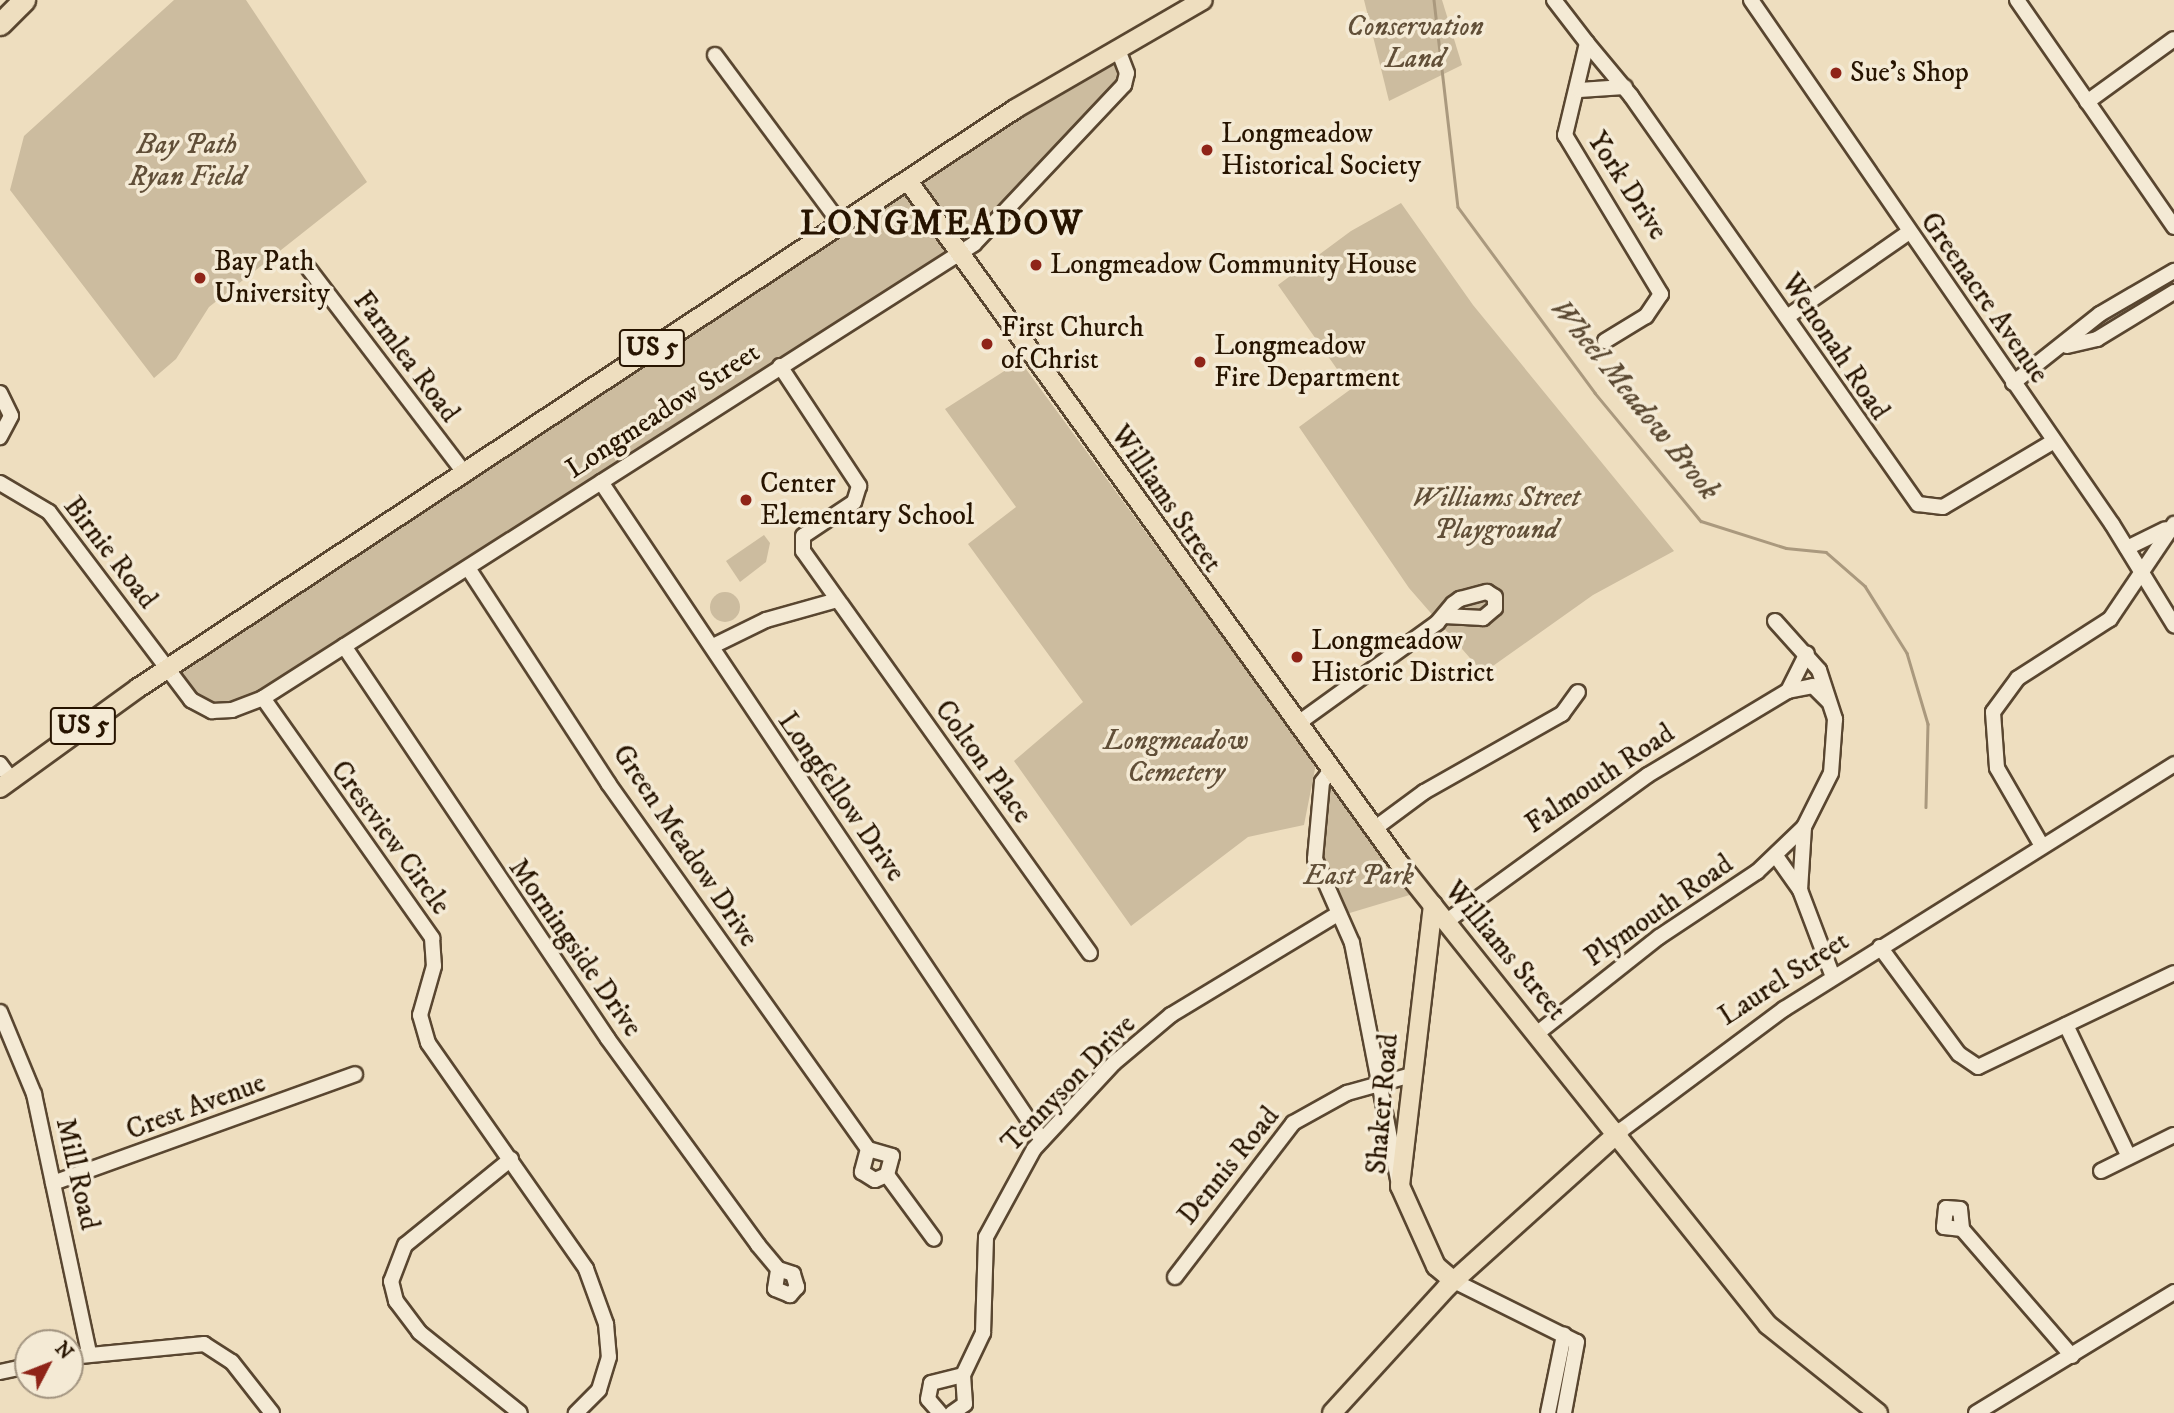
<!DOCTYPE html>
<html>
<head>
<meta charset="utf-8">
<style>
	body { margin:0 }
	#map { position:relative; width:2174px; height:1413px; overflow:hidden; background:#eedebf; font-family:"IM FELL DW Pica",serif }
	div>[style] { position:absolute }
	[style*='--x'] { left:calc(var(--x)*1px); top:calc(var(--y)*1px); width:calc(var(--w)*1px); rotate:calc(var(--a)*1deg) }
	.green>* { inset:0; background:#ccbc9f }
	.round { border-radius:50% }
	.stream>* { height:2.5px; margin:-1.25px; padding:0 1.25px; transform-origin:1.25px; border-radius:1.25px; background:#aa997e }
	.roads { filter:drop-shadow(2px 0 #594630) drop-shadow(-2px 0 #594630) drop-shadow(0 2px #594630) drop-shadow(0 -2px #594630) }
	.minor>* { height:14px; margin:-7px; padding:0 7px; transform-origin:7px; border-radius:7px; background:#f4ead5 }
	.major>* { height:18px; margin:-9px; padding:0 9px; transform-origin:9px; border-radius:9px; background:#eedebf }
	.highway>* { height:21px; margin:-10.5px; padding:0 10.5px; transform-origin:10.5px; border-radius:10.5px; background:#eedebf }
	.dots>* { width:19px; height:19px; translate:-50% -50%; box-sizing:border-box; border:4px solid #f4ead5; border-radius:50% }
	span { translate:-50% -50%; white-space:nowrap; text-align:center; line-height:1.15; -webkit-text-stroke:7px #f4ead5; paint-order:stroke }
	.shield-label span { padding:2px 5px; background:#f4ead5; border:2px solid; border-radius:5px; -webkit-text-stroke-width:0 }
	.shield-label { font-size:26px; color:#271400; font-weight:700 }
	.park-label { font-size:28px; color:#614f38; font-style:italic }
	.poi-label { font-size:28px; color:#271400 }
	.left { translate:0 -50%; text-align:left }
	.street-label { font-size:28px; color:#271400 }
	.water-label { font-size:30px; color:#5b4932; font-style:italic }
	.district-label { font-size:35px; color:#271400; font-weight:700; letter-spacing:2px }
	.north { position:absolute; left:14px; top:1329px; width:70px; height:70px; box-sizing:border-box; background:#f4ead5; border:2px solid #a29480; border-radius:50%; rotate:48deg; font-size:19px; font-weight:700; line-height:28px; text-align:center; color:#271400 }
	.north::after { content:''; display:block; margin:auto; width:24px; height:32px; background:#8f2418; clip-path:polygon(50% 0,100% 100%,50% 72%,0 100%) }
</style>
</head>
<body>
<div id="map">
	<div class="green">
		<i style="clip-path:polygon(174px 0,246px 0,367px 182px,209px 307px,176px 359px,154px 378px,10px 190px,24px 136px)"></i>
		<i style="clip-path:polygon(1364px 0,1442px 0,1462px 65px,1389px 101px)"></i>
		<i style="clip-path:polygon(1118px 50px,1127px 73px,988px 230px,263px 698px,212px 711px,172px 674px)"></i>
		<i style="clip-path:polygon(1401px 203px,1473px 305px,1674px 551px,1593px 595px,1483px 673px,1409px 588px,1299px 427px,1351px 389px,1278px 285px,1351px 231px)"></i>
		<i style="clip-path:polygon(1020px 361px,1316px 764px,1304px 825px,1248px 837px,1131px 926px,1014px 761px,1083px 702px,968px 544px,1016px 507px,945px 409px)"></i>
		<i style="clip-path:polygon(764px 535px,770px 543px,766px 562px,740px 582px,726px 561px)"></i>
		<i class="round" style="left:710px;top:592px;width:30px;height:30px"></i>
		<i style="clip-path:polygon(1331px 784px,1413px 894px,1343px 915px,1317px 852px,1325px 786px)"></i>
	</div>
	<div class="stream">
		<i style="--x:1434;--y:0;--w:208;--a:83.4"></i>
		<i style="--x:1458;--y:207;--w:231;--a:53.6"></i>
		<i style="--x:1595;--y:393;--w:166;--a:50.4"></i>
		<i style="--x:1701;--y:521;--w:89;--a:17.6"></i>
		<i style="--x:1786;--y:548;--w:40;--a:5.7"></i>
		<i style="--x:1826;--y:552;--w:52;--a:41.1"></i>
		<i style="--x:1865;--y:586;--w:79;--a:57.9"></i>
		<i style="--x:1907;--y:653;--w:74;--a:73.5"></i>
		<i style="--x:1928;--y:724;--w:83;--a:91.4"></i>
	</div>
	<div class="roads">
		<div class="minor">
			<i style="--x:1554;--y:0;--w:54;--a:52.5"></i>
			<i style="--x:1587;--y:43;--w:95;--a:103.4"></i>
			<i style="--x:1565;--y:135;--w:186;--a:58.9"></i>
			<i style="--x:1661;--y:294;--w:27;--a:124"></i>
			<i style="--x:1646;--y:316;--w:48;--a:148.6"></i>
			<i style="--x:1751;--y:0;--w:636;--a:55.44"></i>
			<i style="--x:2112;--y:524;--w:119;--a:58.5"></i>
			<i style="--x:2017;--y:0;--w:276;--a:55.3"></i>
			<i style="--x:1587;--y:43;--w:69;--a:50.3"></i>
			<i style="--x:1631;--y:96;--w:499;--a:54.9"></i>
			<i style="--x:1918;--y:504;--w:25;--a:7"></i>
			<i style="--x:1943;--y:507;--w:129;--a:-30.7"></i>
			<i style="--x:715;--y:55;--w:213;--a:53.4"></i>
			<i style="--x:1579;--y:90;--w:46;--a:-3.7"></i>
			<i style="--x:2087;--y:102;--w:107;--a:-35.9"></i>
			<i style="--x:309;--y:269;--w:258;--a:52.7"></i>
			<i style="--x:1787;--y:317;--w:147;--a:-34.8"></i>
			<i style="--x:2067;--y:346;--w:31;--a:-13"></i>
			<i style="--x:2097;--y:339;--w:90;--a:-31.4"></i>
			<i style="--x:780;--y:366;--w:144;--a:56.6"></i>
			<i style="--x:859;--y:486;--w:17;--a:107"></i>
			<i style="--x:854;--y:502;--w:61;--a:146.3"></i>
			<i style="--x:803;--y:536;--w:15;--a:90"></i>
			<i style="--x:803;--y:551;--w:494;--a:54.5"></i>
			<i style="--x:2013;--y:383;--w:111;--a:-38.4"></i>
			<i style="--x:2100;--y:314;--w:86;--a:-30.2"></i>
			<i style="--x:0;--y:393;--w:25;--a:64"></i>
			<i style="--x:11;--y:416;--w:24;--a:118"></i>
			<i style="--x:601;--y:482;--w:792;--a:56.17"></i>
			<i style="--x:0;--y:483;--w:57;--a:30.6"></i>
			<i style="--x:49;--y:512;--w:236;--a:52.9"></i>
			<i style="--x:191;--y:700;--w:24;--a:28"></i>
			<i style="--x:212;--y:711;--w:20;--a:-3"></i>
			<i style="--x:232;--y:710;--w:33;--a:-21"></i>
			<i style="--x:263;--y:698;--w:844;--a:-32.56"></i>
			<i style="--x:974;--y:244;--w:219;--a:-46.7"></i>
			<i style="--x:1124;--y:85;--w:12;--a:-76"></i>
			<i style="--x:1127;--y:73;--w:25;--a:-111"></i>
			<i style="--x:2127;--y:548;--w:43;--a:-26"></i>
			<i style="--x:468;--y:568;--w:257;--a:56.9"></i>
			<i style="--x:608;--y:783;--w:449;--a:54.6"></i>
			<i style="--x:868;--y:1149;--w:24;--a:105"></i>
			<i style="--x:862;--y:1172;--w:15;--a:32"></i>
			<i style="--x:875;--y:1180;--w:13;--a:-23"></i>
			<i style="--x:887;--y:1175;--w:79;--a:53.7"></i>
			<i style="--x:1775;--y:621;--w:66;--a:48.1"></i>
			<i style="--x:1819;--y:670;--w:52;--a:71.9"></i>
			<i style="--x:1835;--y:719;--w:54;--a:94.2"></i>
			<i style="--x:1831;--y:773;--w:60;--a:116.6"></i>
			<i style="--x:1804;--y:827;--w:63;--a:93.6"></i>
			<i style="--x:1800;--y:890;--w:93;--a:69.2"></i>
			<i style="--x:344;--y:646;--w:473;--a:56.1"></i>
			<i style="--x:608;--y:1039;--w:255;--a:53.9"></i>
			<i style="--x:758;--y:1245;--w:31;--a:50"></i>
			<i style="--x:778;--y:1269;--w:16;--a:18"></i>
			<i style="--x:793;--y:1274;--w:14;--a:73"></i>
			<i style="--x:797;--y:1287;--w:11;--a:131"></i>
			<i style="--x:790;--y:1295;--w:16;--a:-158"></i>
			<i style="--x:775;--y:1289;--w:20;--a:-81"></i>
			<i style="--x:713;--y:646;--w:59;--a:-26.1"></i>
			<i style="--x:766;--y:620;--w:74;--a:-15.7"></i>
			<i style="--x:1788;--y:691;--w:25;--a:-11"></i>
			<i style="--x:1813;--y:686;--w:21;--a:45"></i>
			<i style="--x:263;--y:698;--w:294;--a:54.8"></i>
			<i style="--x:432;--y:938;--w:28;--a:86"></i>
			<i style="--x:434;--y:966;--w:51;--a:105.9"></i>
			<i style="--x:420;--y:1015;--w:29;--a:74"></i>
			<i style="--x:428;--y:1043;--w:276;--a:55"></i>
			<i style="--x:586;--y:1269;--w:59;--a:70"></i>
			<i style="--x:606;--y:1324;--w:33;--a:85"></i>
			<i style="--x:609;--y:1357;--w:34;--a:107"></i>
			<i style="--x:599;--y:1390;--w:33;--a:135"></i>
			<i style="--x:1297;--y:724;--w:173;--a:-35.8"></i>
			<i style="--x:1437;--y:623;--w:25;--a:-50"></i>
			<i style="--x:1453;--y:604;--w:9;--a:-36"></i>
			<i style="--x:1460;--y:599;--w:28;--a:-15"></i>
			<i style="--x:1487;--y:592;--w:9;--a:32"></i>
			<i style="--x:1495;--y:597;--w:11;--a:90"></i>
			<i style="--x:1495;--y:608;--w:16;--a:140"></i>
			<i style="--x:1483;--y:618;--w:39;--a:-177"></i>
			<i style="--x:0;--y:764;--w:19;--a:54"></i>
			<i style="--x:1331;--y:770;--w:15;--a:127"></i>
			<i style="--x:1322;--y:782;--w:77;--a:95.2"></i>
			<i style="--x:1315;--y:859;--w:92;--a:66.2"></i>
			<i style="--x:1352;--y:943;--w:241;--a:79"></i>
			<i style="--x:1374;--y:829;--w:62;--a:-36.5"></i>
			<i style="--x:1424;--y:792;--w:159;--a:-29.5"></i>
			<i style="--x:1562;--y:714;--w:27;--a:-54"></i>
			<i style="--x:2042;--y:846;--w:90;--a:-120"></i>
			<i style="--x:1997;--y:768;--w:56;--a:-94.1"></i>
			<i style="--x:1993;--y:712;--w:42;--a:-53.7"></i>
			<i style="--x:2018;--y:678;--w:109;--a:-32.7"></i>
			<i style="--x:2110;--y:619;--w:115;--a:-56"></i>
			<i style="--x:1776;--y:856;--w:42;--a:54.8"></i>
			<i style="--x:1447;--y:921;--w:248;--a:-36"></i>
			<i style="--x:1648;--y:775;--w:163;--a:-31"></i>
			<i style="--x:1788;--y:691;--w:42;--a:-63.4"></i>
			<i style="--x:1880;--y:947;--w:133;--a:53.6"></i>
			<i style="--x:1959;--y:1054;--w:23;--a:34"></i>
			<i style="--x:1978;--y:1067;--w:217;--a:-25.6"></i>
			<i style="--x:0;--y:1012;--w:89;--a:67.5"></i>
			<i style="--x:34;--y:1094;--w:265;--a:78"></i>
			<i style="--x:2066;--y:1025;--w:146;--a:64.5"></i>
			<i style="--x:1539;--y:1032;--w:153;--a:-38.4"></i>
			<i style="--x:1659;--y:937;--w:118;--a:-33.6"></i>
			<i style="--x:1757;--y:872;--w:65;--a:-43.8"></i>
			<i style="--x:1619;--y:1132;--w:206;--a:-36.7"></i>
			<i style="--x:1784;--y:1009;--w:461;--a:-32.1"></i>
			<i style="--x:868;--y:1149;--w:25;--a:16"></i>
			<i style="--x:892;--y:1156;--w:20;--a:105"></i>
			<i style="--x:511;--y:1159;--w:136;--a:140.9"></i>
			<i style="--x:405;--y:1245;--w:39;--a:111"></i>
			<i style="--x:391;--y:1281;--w:21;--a:76"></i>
			<i style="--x:396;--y:1301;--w:39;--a:53"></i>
			<i style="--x:419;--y:1332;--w:129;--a:38.7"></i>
			<i style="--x:2101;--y:1171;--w:81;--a:-26.3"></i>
			<i style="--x:53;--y:1183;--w:321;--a:-19.8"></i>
			<i style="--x:1962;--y:1229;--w:18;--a:-174"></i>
			<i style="--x:1944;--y:1227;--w:19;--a:-84"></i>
			<i style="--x:1946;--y:1208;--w:14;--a:4"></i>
			<i style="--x:1960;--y:1209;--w:20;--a:84"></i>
			<i style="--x:1962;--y:1229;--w:168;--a:49.1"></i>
			<i style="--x:1175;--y:1277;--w:194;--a:-52.5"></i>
			<i style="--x:1293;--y:1123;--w:62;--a:-29.1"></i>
			<i style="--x:1347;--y:1093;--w:67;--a:-15.5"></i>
			<i style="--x:1454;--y:1281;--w:137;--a:26.4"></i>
			<i style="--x:1577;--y:1342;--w:72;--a:100.4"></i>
			<i style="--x:70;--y:1357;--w:135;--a:-5.5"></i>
			<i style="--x:204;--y:1344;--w:33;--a:33"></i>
			<i style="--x:232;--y:1362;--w:65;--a:51.9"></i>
			<i style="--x:0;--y:1372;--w:29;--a:-12"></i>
			<i style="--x:963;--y:1375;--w:47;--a:-64.5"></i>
			<i style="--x:983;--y:1333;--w:96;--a:-88.2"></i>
			<i style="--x:986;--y:1237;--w:100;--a:-61.4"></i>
			<i style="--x:1034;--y:1149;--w:117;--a:-47.1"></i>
			<i style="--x:1114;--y:1063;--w:75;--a:-40.1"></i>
			<i style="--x:1171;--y:1015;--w:195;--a:-31.2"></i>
			<i style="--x:940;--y:1413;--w:18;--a:-131"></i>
			<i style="--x:928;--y:1399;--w:16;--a:-79"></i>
			<i style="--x:931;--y:1383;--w:33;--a:-14"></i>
			<i style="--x:963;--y:1375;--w:29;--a:86"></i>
			<i style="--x:965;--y:1404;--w:16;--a:145"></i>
			<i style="--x:1548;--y:1413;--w:80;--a:-78.4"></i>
			<i style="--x:1976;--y:1413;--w:232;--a:-31.4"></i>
		</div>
		<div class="major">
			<i style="--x:908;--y:181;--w:840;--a:54.25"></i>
			<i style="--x:1399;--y:863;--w:591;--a:51.39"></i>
			<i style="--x:1768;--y:1325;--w:141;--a:38.7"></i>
			<i style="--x:0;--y:788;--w:170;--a:-35.9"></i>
			<i style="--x:138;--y:688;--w:1051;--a:-33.43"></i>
			<i style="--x:1015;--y:109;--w:217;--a:-30.1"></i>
			<i style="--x:1433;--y:905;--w:283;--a:96.7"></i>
			<i style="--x:1400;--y:1186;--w:88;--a:65.8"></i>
			<i style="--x:1436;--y:1266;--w:23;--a:40"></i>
			<i style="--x:1332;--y:1413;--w:171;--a:-47.6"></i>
			<i style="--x:1447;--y:1287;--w:232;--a:-42"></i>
		</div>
		<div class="highway">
			<i style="--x:0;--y:24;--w:34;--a:-45"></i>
		</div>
	</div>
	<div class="dots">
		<i style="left:1836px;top:73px;background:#8f2418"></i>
		<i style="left:1207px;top:150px;background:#8f2418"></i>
		<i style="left:1036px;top:265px;background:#8f2418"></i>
		<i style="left:200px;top:278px;background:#8f2418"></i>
		<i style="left:987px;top:344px;background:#8f2418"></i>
		<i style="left:1200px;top:362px;background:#8f2418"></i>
		<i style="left:746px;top:500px;background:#8f2418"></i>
		<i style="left:1297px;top:657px;background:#8f2418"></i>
	</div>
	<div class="shield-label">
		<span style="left:652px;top:348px">US 5</span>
		<span style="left:83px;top:726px">US 5</span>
	</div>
	<div class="park-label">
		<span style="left:1415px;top:43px">Conservation<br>Land</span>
		<span style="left:187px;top:161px">Bay Path<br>Ryan Field</span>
		<span style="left:1496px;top:514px">Williams Street<br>Playground</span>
		<span style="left:1176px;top:757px">Longmeadow<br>Cemetery</span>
		<span style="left:1359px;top:876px">East Park</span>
	</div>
	<div class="poi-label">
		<span class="left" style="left:1850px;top:73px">Sue's Shop</span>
		<span class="left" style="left:1221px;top:150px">Longmeadow<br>Historical Society</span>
		<span class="left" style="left:214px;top:278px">Bay Path<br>University</span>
		<span class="left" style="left:1050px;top:265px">Longmeadow Community House</span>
		<span class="left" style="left:1001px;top:344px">First Church<br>of Christ</span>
		<span class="left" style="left:1214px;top:362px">Longmeadow<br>Fire Department</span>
		<span class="left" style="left:760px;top:500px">Center<br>Elementary School</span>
		<span class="left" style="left:1311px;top:657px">Longmeadow<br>Historic District</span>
	</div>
	<div class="street-label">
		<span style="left:1627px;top:186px;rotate:57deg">York Drive</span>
		<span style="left:1984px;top:298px;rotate:55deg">Greenacre Avenue</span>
		<span style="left:1835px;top:347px;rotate:56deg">Wenonah Road</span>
		<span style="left:406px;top:357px;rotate:53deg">Farmlea Road</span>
		<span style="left:663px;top:411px;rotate:-33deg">Longmeadow Street</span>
		<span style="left:1166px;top:499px;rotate:55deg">Williams Street</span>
		<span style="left:110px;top:553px;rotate:52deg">Birnie Road</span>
		<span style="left:983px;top:762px;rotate:54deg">Colton Place</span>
		<span style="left:1600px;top:779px;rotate:-34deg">Falmouth Road</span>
		<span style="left:841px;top:797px;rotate:55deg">Longfellow Drive</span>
		<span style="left:390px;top:838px;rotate:54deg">Crestview Circle</span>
		<span style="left:685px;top:846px;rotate:56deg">Green Meadow Drive</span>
		<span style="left:1659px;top:911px;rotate:-35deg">Plymouth Road</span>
		<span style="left:575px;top:948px;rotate:55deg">Morningside Drive</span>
		<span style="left:1505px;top:951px;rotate:50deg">Williams Street</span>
		<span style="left:1784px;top:979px;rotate:-33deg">Laurel Street</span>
		<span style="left:1069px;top:1084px;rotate:-46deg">Tennyson Drive</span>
		<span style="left:1383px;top:1104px;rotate:-85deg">Shaker Road</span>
		<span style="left:196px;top:1107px;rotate:-20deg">Crest Avenue</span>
		<span style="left:1229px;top:1166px;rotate:-51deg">Dennis Road</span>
		<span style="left:77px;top:1174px;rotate:77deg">Mill Road</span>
	</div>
	<div class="water-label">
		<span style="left:1634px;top:400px;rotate:51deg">Wheel Meadow Brook</span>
	</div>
	<div class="district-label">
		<span style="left:942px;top:224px">LONGMEADOW</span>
	</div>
	<div class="north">N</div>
</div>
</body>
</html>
